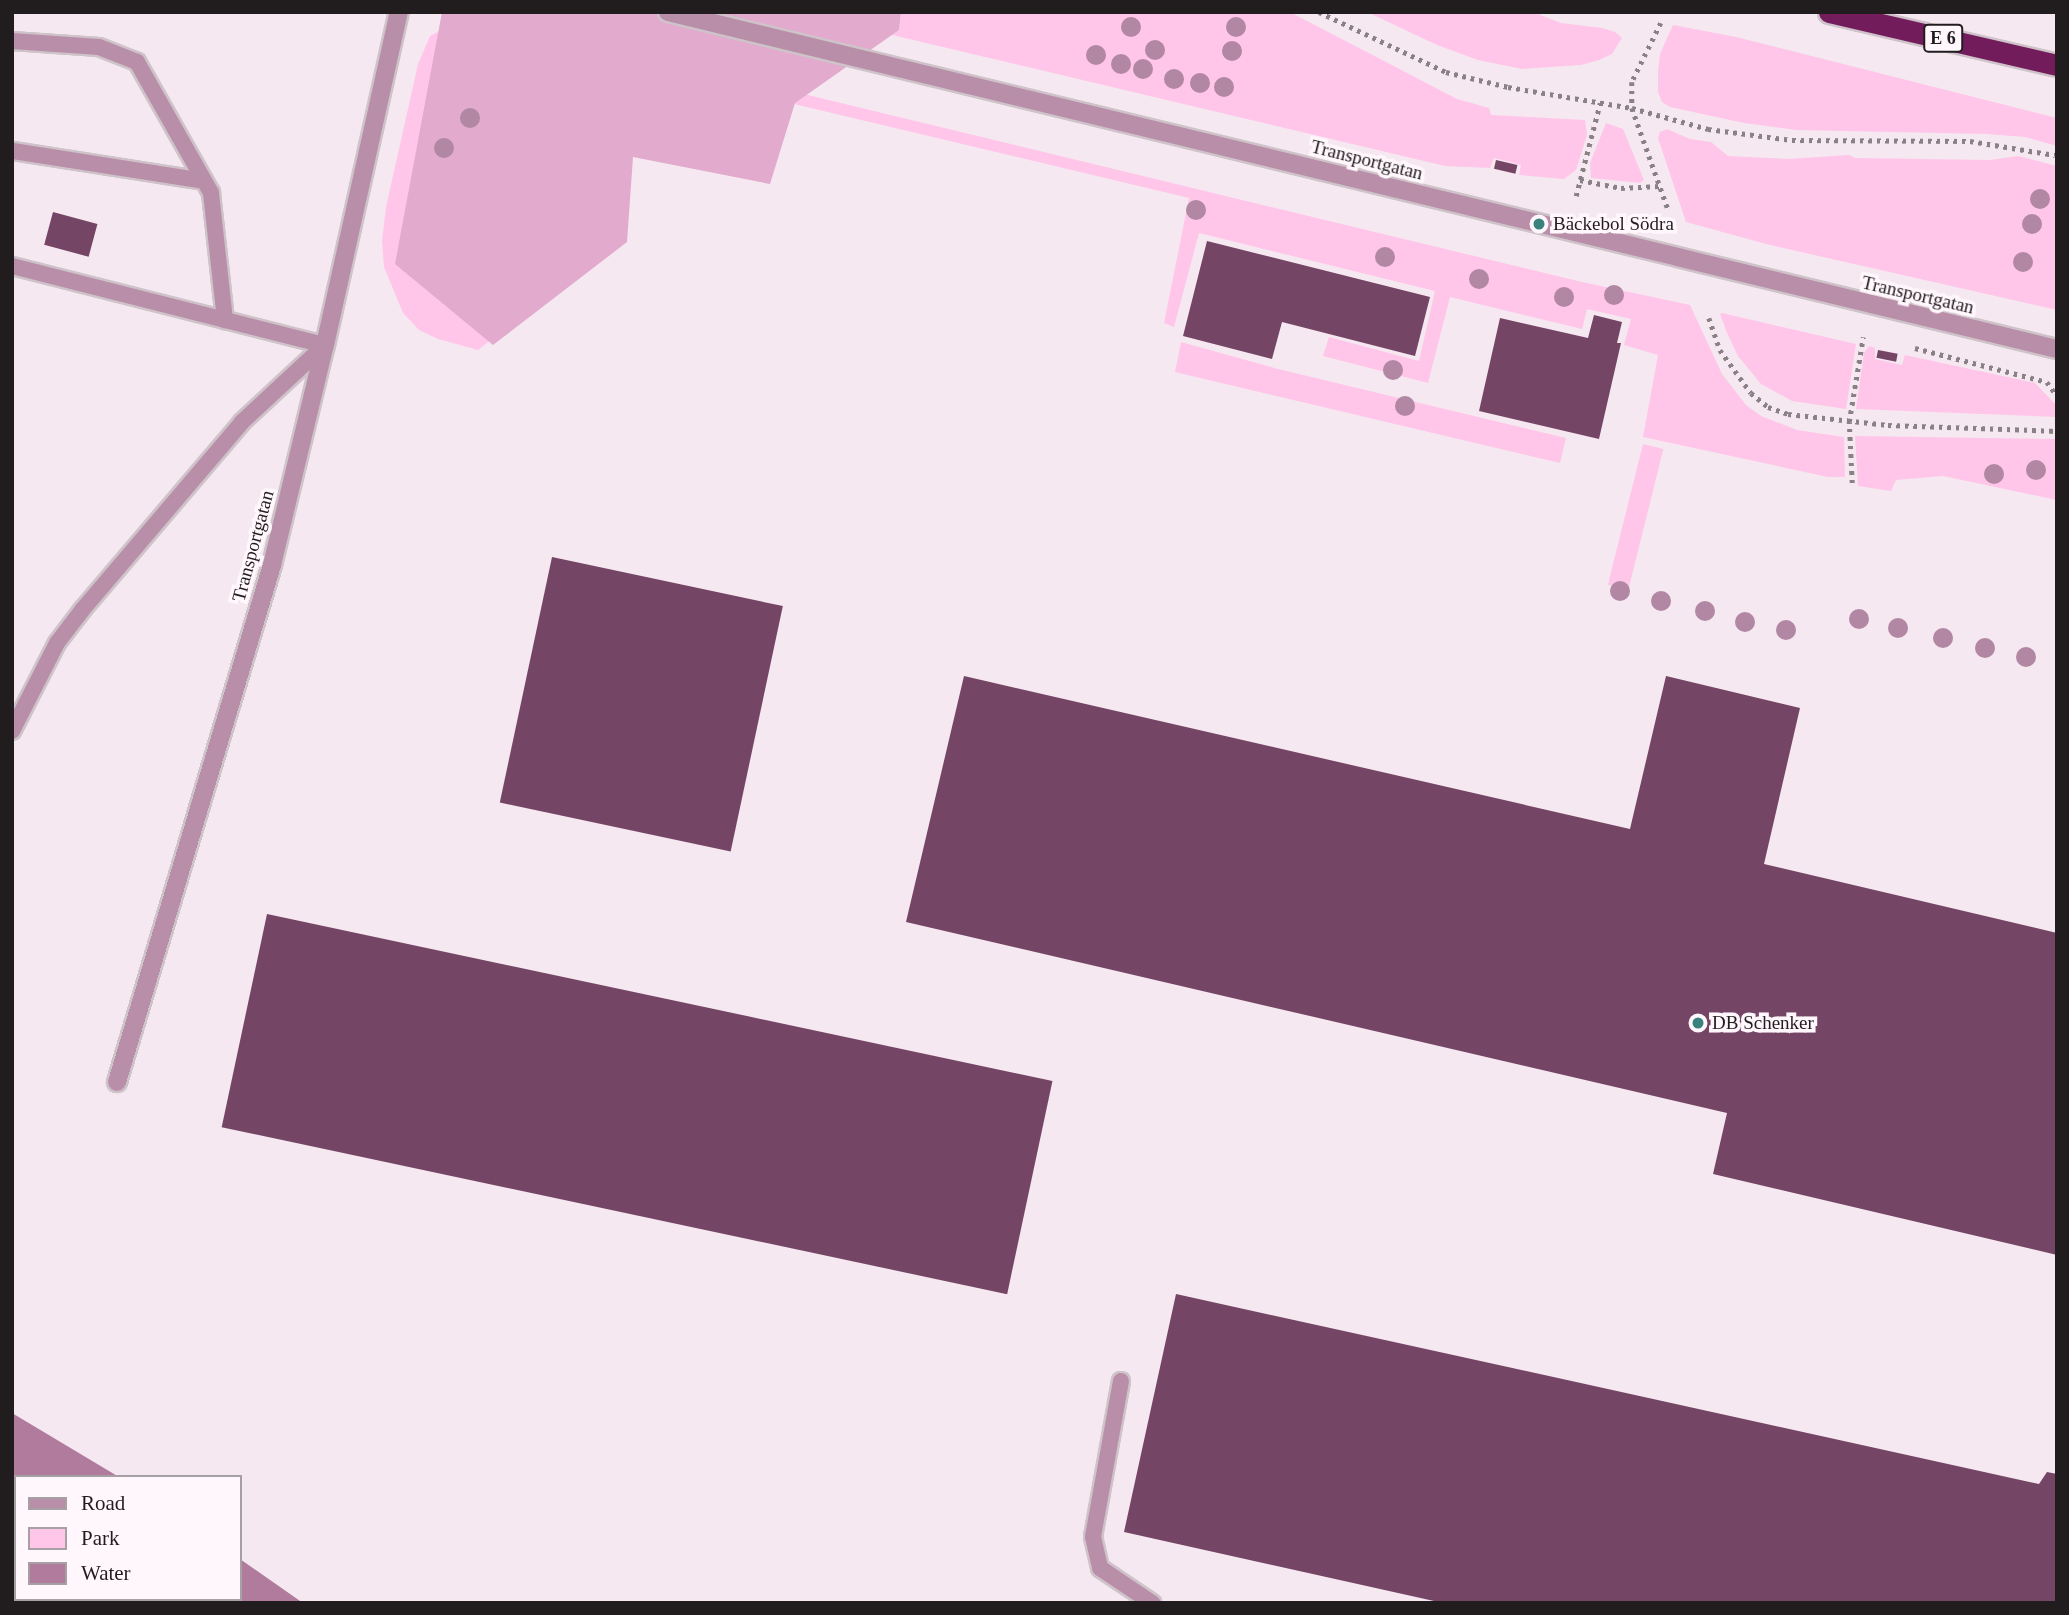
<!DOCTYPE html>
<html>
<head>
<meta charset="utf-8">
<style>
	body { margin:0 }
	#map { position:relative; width:2069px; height:1615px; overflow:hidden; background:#f5e8f0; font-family:"Times New Roman",serif }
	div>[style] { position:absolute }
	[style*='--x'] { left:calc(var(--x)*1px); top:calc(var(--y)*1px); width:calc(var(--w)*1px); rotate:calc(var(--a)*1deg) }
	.green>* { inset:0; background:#ffc6ea; transform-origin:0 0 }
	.forest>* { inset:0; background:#e2aacd }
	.water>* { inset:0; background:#b07b9d }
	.building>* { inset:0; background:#754565; transform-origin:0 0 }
	.path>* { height:4.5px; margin-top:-2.25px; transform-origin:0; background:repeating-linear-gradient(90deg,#8a8186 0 3.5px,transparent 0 8.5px) }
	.roads { filter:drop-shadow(2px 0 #cfc3ca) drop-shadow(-2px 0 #cfc3ca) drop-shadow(0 2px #cfc3ca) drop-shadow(0 -2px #cfc3ca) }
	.service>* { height:16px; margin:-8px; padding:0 8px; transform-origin:8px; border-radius:8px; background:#b98ea9 }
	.minor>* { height:18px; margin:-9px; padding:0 9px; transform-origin:9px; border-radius:9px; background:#b98ea9 }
	.tertiary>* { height:18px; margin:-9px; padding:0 9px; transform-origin:9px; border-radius:9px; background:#b98ea9 }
	.motorway>* { height:21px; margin:-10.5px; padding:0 10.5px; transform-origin:10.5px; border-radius:10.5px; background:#731c5c }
	.trees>* { width:20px; height:20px; margin:-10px; border-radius:50%; background:#b187a4 }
	.dots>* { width:19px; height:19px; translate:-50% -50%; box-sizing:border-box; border:4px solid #fff7fc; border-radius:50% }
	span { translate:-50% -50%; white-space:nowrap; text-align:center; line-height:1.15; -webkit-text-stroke:7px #fff7fc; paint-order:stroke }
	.shield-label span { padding:2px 5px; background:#fff7fc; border:2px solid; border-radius:5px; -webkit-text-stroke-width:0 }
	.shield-label { font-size:18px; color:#211d1f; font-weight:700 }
	.street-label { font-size:19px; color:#211d1f }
	.poi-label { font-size:19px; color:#211d1f }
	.left { translate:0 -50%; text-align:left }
	.frame { position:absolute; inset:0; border:14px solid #211d1f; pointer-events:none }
	.legend { position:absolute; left:14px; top:1475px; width:228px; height:126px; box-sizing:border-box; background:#fff7fc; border:2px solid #a6a0a4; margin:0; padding:9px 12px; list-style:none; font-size:21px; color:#211d1f }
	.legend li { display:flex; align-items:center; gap:14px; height:35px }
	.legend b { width:35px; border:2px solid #a6a0a4 }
</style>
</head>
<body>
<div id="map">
	<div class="green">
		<i style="clip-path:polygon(901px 12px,1290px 12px,1457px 99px,1489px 108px,1491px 115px,1585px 120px,1587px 135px,1576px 170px,1564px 179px,1519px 175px,1521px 165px,1494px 158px,1490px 168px,1445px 166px,892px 35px,899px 30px)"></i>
		<i style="clip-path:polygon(1367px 12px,1533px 12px,1561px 23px,1602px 28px,1615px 32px,1622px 38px,1612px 54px,1599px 60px,1581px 65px,1522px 69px,1478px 60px,1437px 45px)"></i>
		<i style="clip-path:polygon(456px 22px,787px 90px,1582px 282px,1690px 305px,1722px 374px,1746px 405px,1761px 416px,1797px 430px,1844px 437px,1845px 477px,1828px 477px,1643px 437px,1658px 355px,1624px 345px,1631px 319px,1587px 309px,1582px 329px,1450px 297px,1428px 383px,1323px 356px,1329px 337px,1419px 361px,1435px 291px,1199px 233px,1174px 327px,1164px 323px,1189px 198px,794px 104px,652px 76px,561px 284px,478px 350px,438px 339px,419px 330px,403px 313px,384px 267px,382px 241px,386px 207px,418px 64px,430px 36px)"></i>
		<i style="clip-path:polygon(1673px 25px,1736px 37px,2057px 118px,2057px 146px,2025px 137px,1987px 134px,1796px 130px,1744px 123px,1670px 107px,1662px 102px,1658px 92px,1658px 72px,1660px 54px)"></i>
		<i style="clip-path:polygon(1606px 123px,1623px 129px,1644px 180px,1640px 183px,1591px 178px,1590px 163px)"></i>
		<i style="clip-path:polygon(1667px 129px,1690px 139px,1711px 142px,1728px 156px,1789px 159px,1849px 155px,1855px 158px,1990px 160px,2018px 156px,2057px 166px,2057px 310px,1770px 245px,1686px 222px,1658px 138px,1660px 132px)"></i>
		<i style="clip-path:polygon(1722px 313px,1856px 344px,1846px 409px,1792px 401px,1761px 384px,1738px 356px,1727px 333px,1720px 314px)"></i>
		<i style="clip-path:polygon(1181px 342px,1278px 369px,1566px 438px,1560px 463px,1175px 372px)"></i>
		<i style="clip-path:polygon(1869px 346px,1875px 348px,1875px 359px,1902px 365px,1905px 355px,2035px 383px,2057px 406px,2057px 417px,1856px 409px,1864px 353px)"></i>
		<i style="clip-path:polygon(1855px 436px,2057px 439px,2057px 500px,1943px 476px,1896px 480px,1891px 491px,1858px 486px)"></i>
		<i style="left:1643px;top:444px;width:21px;height:145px;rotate:14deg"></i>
	</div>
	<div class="forest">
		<i style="clip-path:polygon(442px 12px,901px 12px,899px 30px,795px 103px,770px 184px,633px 157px,627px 242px,493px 345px,395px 264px)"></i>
	</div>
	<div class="water">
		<i style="clip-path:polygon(12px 1413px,119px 1477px,16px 1477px,16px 1599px,240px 1599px,240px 1559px,303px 1603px,12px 1603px)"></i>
	</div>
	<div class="building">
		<i style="left:1496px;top:160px;width:22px;height:9px;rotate:13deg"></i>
		<i style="left:53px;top:212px;width:46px;height:34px;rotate:15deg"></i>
		<i style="clip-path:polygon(1207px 241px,1430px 297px,1415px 356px,1282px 322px,1272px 359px,1183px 336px)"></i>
		<i style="clip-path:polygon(1594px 315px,1622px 322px,1617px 343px,1621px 343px,1599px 439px,1479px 411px,1500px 318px,1588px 338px)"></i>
		<i style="left:1878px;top:350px;width:20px;height:8px;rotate:11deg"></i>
		<i style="left:552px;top:557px;width:236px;height:251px;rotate:12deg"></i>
		<i style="clip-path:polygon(964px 676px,1630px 829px,1666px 676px,1800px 708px,1764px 864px,2057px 933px,2057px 1255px,1713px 1174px,1727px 1113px,906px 922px)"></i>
		<i style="left:267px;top:914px;width:803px;height:218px;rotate:12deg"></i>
		<i style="clip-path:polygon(1176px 1294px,2039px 1484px,2047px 1472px,2057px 1474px,2057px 1603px,1443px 1603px,1124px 1532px)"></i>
	</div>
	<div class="path">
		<i style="--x:1319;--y:12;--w:140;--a:25.3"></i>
		<i style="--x:1446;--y:72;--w:64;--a:13.6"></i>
		<i style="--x:1508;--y:87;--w:126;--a:9.6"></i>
		<i style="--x:1632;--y:108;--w:79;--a:15.4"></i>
		<i style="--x:1708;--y:129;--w:85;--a:7.5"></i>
		<i style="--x:1792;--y:140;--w:178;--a:0.3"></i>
		<i style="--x:1970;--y:141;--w:86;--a:9.4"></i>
		<i style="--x:1661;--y:23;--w:66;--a:116.2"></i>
		<i style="--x:1632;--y:82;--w:26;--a:90"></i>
		<i style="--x:1632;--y:108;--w:110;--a:70.4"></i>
		<i style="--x:1580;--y:180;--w:42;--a:11"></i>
		<i style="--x:1621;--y:188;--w:38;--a:-3"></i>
		<i style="--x:1576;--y:196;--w:96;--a:-75.5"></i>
		<i style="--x:1709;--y:318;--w:34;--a:71"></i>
		<i style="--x:1720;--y:350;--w:53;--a:54.2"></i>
		<i style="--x:1751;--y:393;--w:22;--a:39"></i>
		<i style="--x:1768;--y:407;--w:21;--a:19"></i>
		<i style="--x:1788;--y:414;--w:101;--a:6.3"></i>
		<i style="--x:1888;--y:425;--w:169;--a:2"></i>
		<i style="--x:1915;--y:348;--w:136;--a:14.4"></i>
		<i style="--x:2047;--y:382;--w:17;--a:54"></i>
		<i style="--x:1852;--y:483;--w:61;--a:-92.8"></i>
		<i style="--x:1849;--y:422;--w:86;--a:-80.6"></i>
	</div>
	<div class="roads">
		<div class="service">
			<i style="--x:12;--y:41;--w:87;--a:3.9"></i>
			<i style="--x:99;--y:47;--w:41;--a:21.5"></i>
			<i style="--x:137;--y:62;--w:150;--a:60.5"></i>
			<i style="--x:211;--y:193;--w:128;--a:83.7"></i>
			<i style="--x:13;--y:151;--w:193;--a:8.9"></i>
			<i style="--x:12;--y:266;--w:323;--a:14.2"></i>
			<i style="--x:12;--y:731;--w:99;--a:-62.9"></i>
			<i style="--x:57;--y:643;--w:43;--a:-52.6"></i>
			<i style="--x:83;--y:609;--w:245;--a:-49.6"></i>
			<i style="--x:242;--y:422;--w:113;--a:-42.9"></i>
			<i style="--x:1121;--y:1381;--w:158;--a:100.2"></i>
			<i style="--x:1093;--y:1537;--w:32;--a:77"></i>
			<i style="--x:1100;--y:1568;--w:63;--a:33.9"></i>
		</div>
		<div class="minor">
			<i style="--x:117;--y:1082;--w:540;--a:-73.31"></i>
			<i style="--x:272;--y:565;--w:226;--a:-76.5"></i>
			<i style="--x:325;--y:345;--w:341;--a:-77.5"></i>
		</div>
		<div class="tertiary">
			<i style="--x:668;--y:12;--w:1429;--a:13.64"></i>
		</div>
		<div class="motorway">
			<i style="--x:1829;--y:12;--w:234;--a:13.1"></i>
		</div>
	</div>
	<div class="trees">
		<i style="left:1131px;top:27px"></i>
		<i style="left:1236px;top:27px"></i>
		<i style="left:1155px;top:50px"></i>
		<i style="left:1232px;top:51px"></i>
		<i style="left:1096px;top:55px"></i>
		<i style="left:1121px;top:64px"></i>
		<i style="left:1143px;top:69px"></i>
		<i style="left:1174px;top:79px"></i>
		<i style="left:1200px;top:83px"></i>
		<i style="left:1224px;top:87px"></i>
		<i style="left:470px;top:118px"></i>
		<i style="left:444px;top:148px"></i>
		<i style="left:2040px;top:199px"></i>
		<i style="left:1196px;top:210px"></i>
		<i style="left:2032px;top:224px"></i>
		<i style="left:1385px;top:257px"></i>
		<i style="left:2023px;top:262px"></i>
		<i style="left:1479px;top:279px"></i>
		<i style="left:1614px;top:295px"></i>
		<i style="left:1564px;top:297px"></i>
		<i style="left:1393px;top:370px"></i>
		<i style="left:1405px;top:406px"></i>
		<i style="left:2036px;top:470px"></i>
		<i style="left:1994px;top:474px"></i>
		<i style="left:1620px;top:591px"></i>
		<i style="left:1661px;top:601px"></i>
		<i style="left:1705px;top:611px"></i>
		<i style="left:1859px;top:619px"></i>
		<i style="left:1745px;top:622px"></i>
		<i style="left:1898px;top:628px"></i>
		<i style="left:1786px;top:630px"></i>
		<i style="left:1943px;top:638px"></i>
		<i style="left:1985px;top:648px"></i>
		<i style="left:2026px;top:657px"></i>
	</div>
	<div class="dots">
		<i style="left:1539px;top:224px;background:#3a827e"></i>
		<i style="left:1698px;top:1023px;background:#3a827e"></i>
	</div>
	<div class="shield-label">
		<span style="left:1943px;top:38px">E 6</span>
	</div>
	<div class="street-label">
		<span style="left:1367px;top:160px;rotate:14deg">Transportgatan</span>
		<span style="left:1918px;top:295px;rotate:13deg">Transportgatan</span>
		<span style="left:253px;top:546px;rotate:-75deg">Transportgatan</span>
	</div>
	<div class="poi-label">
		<span class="left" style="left:1553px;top:224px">Bäckebol Södra</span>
		<span class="left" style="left:1712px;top:1023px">DB Schenker</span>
	</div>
	<div class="frame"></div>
	<ul class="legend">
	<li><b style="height:9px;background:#b98ea9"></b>Road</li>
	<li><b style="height:19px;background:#ffc6ea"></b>Park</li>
	<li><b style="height:19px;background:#b07b9d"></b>Water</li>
	</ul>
</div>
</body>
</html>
